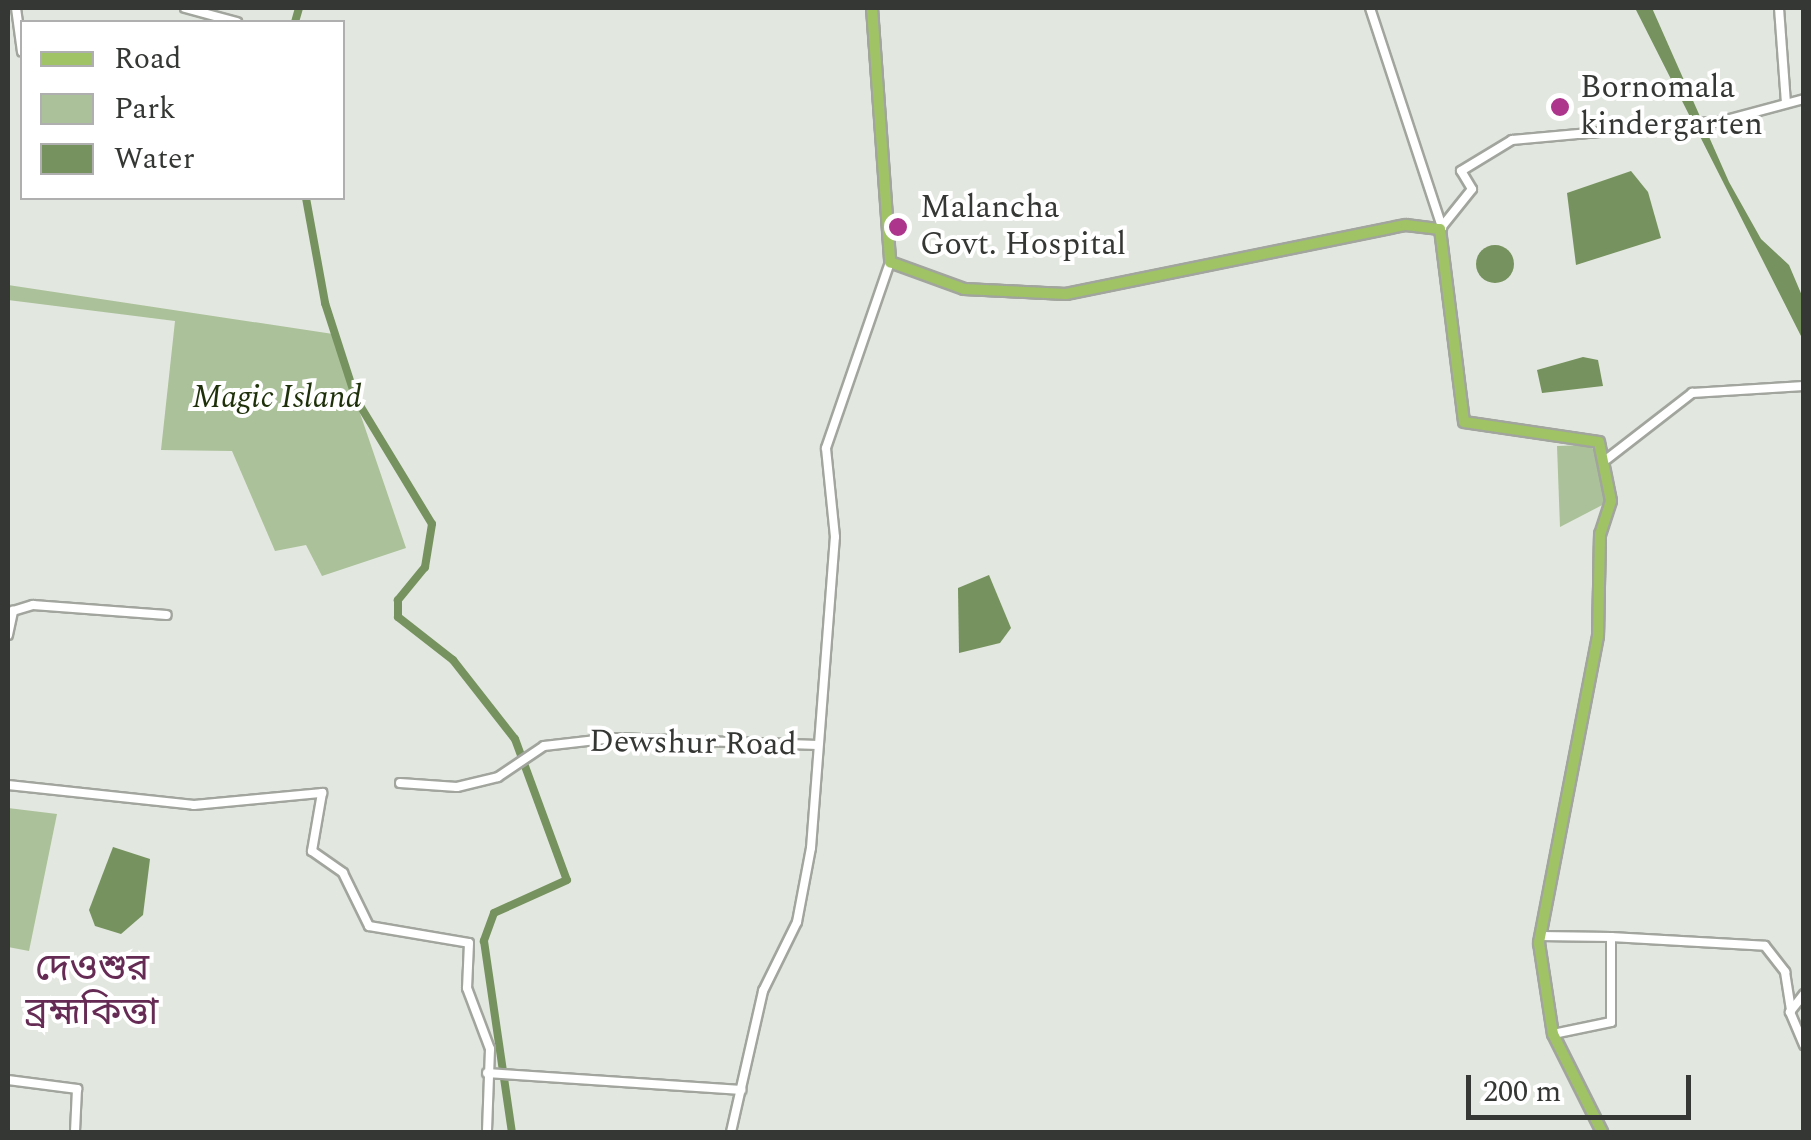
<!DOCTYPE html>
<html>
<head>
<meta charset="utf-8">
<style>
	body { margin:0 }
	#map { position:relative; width:1811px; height:1140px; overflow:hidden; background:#e2e7df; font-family:Spectral,"Noto Sans Bengali",serif }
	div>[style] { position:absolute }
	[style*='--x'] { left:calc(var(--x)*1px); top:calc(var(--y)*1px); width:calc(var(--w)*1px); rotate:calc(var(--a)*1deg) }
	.green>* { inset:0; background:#abc19a }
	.water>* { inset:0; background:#76925e }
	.round { border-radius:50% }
	.canal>* { height:8px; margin:-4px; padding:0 4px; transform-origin:4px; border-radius:4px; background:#76925e }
	.roads { filter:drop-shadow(2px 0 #a1a59d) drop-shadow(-2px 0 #a1a59d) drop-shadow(0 2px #a1a59d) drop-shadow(0 -2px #a1a59d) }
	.minor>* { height:8px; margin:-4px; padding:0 4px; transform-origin:4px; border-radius:4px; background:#fff }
	.major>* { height:10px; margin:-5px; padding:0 5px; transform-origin:5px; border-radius:5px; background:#a0c366 }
	.dots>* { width:28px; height:28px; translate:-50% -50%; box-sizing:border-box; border:5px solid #fff; border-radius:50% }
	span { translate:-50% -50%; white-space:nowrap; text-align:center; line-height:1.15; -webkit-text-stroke:8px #fff; paint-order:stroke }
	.poi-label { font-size:32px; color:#353734 }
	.left { translate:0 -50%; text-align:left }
	.park-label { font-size:32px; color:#1e3009; font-style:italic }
	.street-label { font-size:32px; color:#353734 }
	.quarter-label { font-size:38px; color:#662b54 }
	.frame { position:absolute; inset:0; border:10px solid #353734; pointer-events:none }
	.legend { position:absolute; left:20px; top:20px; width:325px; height:180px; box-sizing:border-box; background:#fff; border:2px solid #aeafae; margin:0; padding:12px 18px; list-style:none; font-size:30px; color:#353734 }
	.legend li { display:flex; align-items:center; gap:20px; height:50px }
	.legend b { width:50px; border:2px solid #aeafae }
	.scale { position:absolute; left:1466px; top:1075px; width:225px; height:45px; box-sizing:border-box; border:5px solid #353734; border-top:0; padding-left:12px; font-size:30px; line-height:35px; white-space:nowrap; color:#353734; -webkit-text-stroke:8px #fff; paint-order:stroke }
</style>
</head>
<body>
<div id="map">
	<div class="green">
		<i style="clip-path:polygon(8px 285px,333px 334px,406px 548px,322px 576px,306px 545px,275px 551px,232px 451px,161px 450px,175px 321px,8px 300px)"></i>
		<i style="clip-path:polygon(1586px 445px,1597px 451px,1610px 501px,1560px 527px,1557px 446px)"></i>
		<i style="clip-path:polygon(8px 808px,57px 814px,29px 951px,8px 947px)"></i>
	</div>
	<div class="water">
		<i style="clip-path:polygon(1635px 8px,1652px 8px,1729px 182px,1761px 239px,1789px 265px,1803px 298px,1803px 340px)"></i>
		<i style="clip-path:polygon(1631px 171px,1648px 192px,1661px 238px,1576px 265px,1567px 193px)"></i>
		<i class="round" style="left:1476px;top:245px;width:38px;height:38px"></i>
		<i style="clip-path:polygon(1583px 357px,1598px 360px,1603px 386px,1542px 393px,1537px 370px)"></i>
		<i style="clip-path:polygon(989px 575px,1011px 628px,1000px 643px,959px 653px,958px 588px)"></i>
		<i style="clip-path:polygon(113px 847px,150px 859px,143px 915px,121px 934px,95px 926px,89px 910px)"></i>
	</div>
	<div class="canal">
		<i style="--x:295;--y:22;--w:15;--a:-74"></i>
		<i style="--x:306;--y:198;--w:107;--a:79.7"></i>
		<i style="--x:325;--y:303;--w:101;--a:72.1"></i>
		<i style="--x:356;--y:399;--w:146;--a:58.7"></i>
		<i style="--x:432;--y:524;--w:44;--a:99.2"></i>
		<i style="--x:425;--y:567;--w:43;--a:129.3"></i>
		<i style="--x:398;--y:600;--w:17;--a:90"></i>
		<i style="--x:398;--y:617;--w:70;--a:38"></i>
		<i style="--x:453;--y:660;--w:100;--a:51.9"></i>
		<i style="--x:515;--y:739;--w:150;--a:69.8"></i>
		<i style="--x:567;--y:880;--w:80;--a:155.7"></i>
		<i style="--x:494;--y:913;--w:30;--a:110"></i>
		<i style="--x:484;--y:941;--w:193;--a:81.7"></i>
	</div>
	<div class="roads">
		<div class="minor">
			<i style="--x:16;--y:8;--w:44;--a:82.2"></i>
			<i style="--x:185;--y:8;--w:54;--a:15.1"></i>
			<i style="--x:1370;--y:8;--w:231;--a:71.8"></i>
			<i style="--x:1779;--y:8;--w:95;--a:85.8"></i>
			<i style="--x:1440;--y:229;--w:51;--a:-51.3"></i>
			<i style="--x:1472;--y:189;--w:21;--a:-121"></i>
			<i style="--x:1461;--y:171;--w:60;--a:-31.3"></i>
			<i style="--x:1512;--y:140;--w:211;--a:-5.2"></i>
			<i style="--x:1722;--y:121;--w:85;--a:-15"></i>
			<i style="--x:1607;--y:459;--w:108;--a:-37.8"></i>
			<i style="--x:1692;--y:393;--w:112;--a:-3.6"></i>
			<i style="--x:8;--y:635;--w:25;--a:-78"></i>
			<i style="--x:13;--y:611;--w:21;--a:-17"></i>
			<i style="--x:33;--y:605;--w:134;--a:4.3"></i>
			<i style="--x:400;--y:783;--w:57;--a:4"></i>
			<i style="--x:457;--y:787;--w:42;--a:-13.7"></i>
			<i style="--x:498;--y:777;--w:55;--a:-34"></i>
			<i style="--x:544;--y:746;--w:70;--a:-6.5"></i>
			<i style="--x:614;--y:738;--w:204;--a:2"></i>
			<i style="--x:8;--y:785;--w:187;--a:6.1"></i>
			<i style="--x:194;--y:805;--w:129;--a:-5.4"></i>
			<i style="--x:322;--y:793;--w:59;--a:99.8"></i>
			<i style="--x:312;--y:851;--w:38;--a:35"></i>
			<i style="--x:343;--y:873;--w:59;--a:63.9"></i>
			<i style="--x:369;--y:926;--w:101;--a:9.6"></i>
			<i style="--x:469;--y:943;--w:45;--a:92.5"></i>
			<i style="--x:467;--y:988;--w:65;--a:69.3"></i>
			<i style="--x:490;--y:1049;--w:83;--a:92.1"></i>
			<i style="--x:1540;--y:936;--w:71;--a:0.8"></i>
			<i style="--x:1611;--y:937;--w:85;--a:90"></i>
			<i style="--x:1611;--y:1022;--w:59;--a:168.3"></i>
			<i style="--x:1611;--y:937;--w:154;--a:3.3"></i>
			<i style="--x:1765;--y:946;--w:33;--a:52"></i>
			<i style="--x:1785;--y:972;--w:39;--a:81"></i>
			<i style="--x:1804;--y:994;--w:23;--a:128"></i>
			<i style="--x:1790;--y:1012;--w:36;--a:67"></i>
			<i style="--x:487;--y:1073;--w:255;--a:3.8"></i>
			<i style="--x:8;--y:1080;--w:70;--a:7.4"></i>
			<i style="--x:77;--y:1089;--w:43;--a:92.7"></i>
			<i style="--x:731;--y:1132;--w:145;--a:-77.2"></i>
			<i style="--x:763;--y:991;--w:77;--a:-63.8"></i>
			<i style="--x:797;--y:922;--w:75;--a:-79.3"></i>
			<i style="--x:811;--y:848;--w:312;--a:-85.6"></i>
			<i style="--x:835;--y:537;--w:89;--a:-95.8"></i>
			<i style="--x:826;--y:448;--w:197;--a:-71"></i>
		</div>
		<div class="major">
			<i style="--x:872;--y:8;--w:255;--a:85.9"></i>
			<i style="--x:890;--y:262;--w:79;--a:20"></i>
			<i style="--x:964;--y:289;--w:102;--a:2.8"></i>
			<i style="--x:1066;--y:294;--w:347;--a:-11.5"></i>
			<i style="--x:1406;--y:225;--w:34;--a:7"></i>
			<i style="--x:1440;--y:229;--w:194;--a:82.9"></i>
			<i style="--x:1464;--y:422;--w:136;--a:8.4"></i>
			<i style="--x:1599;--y:442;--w:60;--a:78.5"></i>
			<i style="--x:1611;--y:501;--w:35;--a:108"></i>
			<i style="--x:1600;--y:534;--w:102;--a:91.1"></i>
			<i style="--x:1598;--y:636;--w:313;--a:100.9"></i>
			<i style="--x:1539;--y:943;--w:92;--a:81.3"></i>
			<i style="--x:1553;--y:1034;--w:110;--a:63.4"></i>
		</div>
	</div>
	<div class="dots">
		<i style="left:1560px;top:107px;background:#ad368c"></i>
		<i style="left:898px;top:227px;background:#ad368c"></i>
	</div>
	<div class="poi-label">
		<span class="left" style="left:1580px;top:107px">Bornomala<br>kindergarten</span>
		<span class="left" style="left:920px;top:227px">Malancha<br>Govt. Hospital</span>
	</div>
	<div class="park-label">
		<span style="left:277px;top:398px">Magic Island</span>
	</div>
	<div class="street-label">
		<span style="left:693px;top:744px;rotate:1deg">Dewshur Road</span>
	</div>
	<div class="quarter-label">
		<span style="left:92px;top:992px">দেওশুর<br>ব্রহ্মকিত্তা</span>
	</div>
	<div class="frame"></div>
	<ul class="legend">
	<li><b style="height:12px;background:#a0c366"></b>Road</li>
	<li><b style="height:28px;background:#abc19a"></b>Park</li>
	<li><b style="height:28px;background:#76925e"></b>Water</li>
	</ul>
	<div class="scale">200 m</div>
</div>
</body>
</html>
